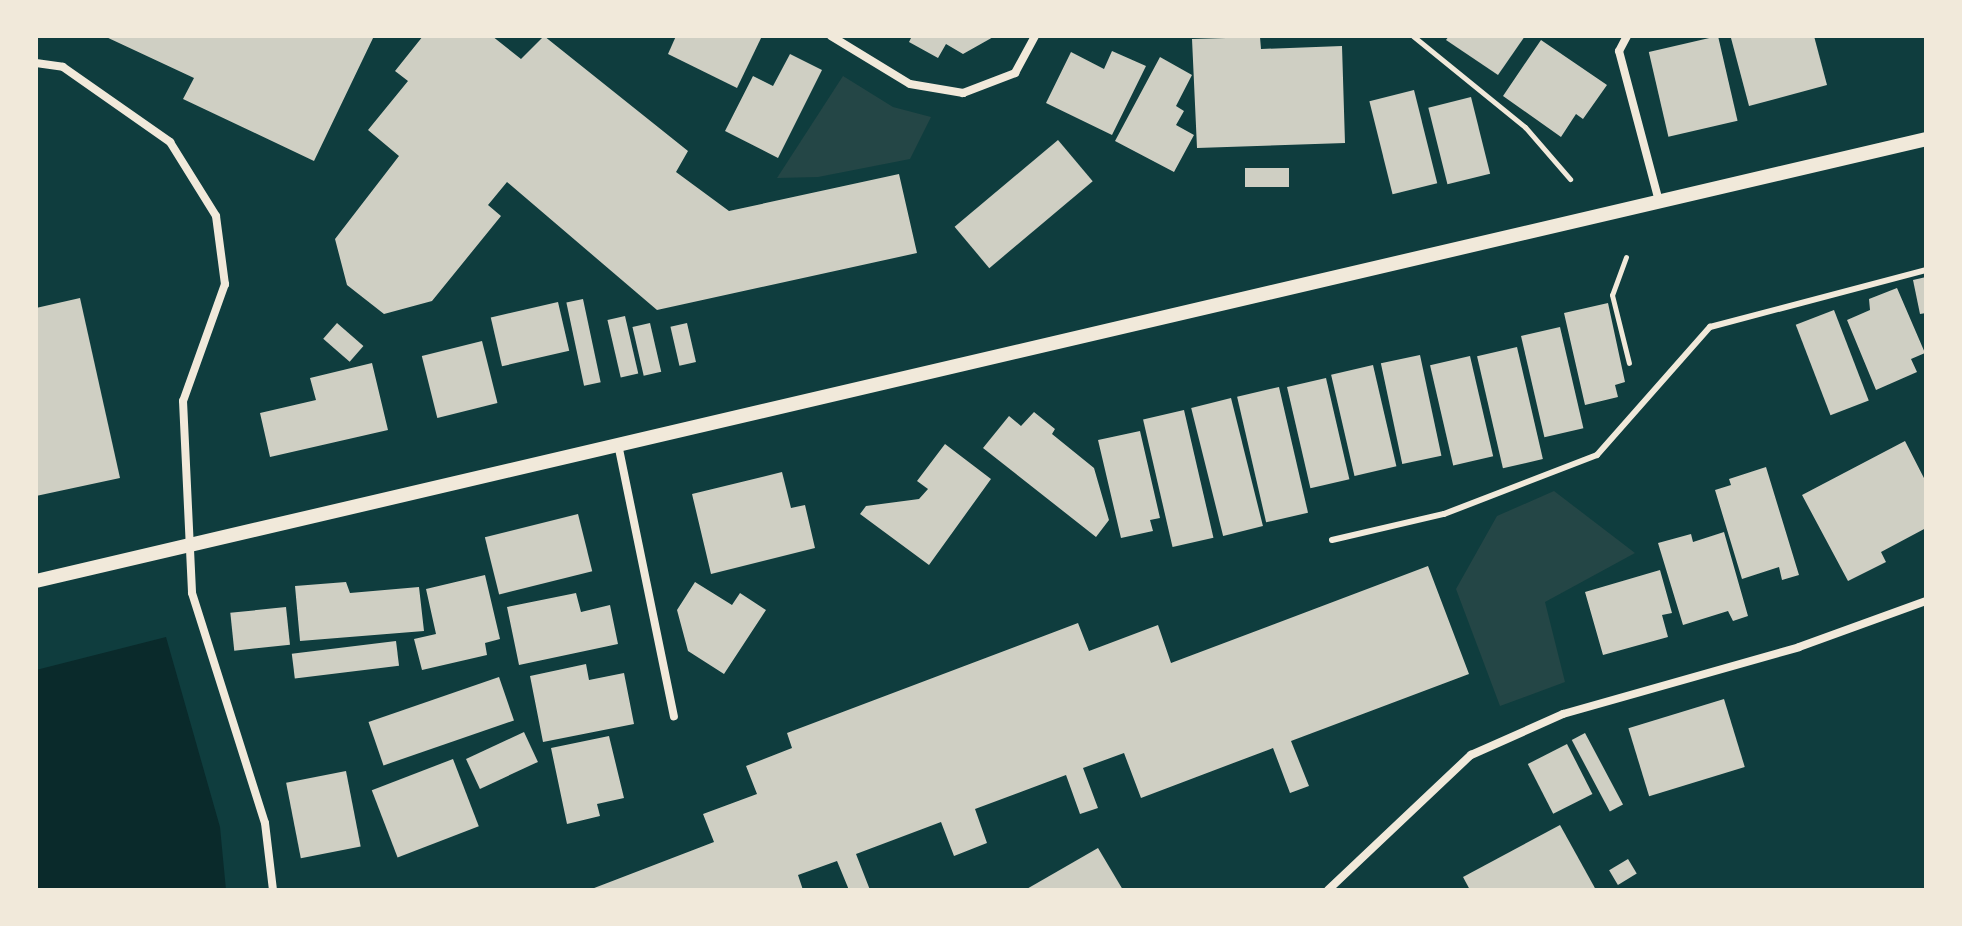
<!DOCTYPE html>
<html>
<head>
<meta charset="utf-8">
<style>
	body { margin:0 }
	#map { position:relative; width:1962px; height:926px; overflow:hidden; background:#0f3d3e; font-family:"Fira Sans Condensed",sans-serif }
	div>[style] { position:absolute }
	[style*='--x'] { left:calc(var(--x)*1px); top:calc(var(--y)*1px); width:calc(var(--w)*1px); rotate:calc(var(--a)*1deg) }
	.green>* { inset:0; background:#244646 }
	.water>* { inset:0; background:#0a2a2b }
	.building>* { inset:0; background:#cfcfc3; transform-origin:0 0 }
	.path>* { height:5px; margin:-2.5px; padding:0 2.5px; transform-origin:2.5px; border-radius:2.5px; background:#f1e9da }
	.service>* { height:6px; margin:-3px; padding:0 3px; transform-origin:3px; border-radius:3px; background:#f1e9da }
	.minor>* { height:8px; margin:-4px; padding:0 4px; transform-origin:4px; border-radius:4px; background:#f1e9da }
	.tertiary>* { height:14px; margin:-7px; padding:0 7px; transform-origin:7px; border-radius:7px; background:#f1e9da }
	span { translate:-50% -50%; white-space:nowrap; text-align:center; line-height:1.15; -webkit-text-stroke:6px #f1e9da; paint-order:stroke }
	.frame { position:absolute; inset:0; border:38px solid #f1e9da; pointer-events:none }
</style>
</head>
<body>
<div id="map">
	<div class="green">
		<i style="clip-path:polygon(843px 76px,893px 107px,931px 117px,910px 159px,818px 177px,777px 178px)"></i>
		<i style="clip-path:polygon(1554px 491px,1635px 553px,1545px 602px,1565px 682px,1500px 706px,1456px 589px,1497px 516px)"></i>
	</div>
	<div class="water">
		<i style="clip-path:polygon(166px 637px,220px 827px,226px 890px,36px 890px,36px 670px)"></i>
	</div>
	<div class="building">
		<i style="clip-path:polygon(104px 36px,374px 36px,314px 161px,183px 99px,194px 78px)"></i>
		<i style="clip-path:polygon(423px 36px,492px 36px,521px 59px,544px 36px,688px 151px,676px 172px,729px 211px,899px 174px,917px 253px,657px 310px,507px 182px,488px 205px,501px 216px,432px 301px,384px 314px,347px 285px,335px 239px,399px 156px,368px 130px,408px 81px,395px 71px)"></i>
		<i style="clip-path:polygon(676px 36px,762px 36px,737px 88px,668px 54px)"></i>
		<i style="clip-path:polygon(912px 36px,995px 36px,963px 54px,946px 44px,938px 58px,909px 42px)"></i>
		<i style="clip-path:polygon(1449px 36px,1525px 36px,1498px 75px,1446px 40px)"></i>
		<i style="left:1718px;top:36px;width:87px;height:71px;rotate:77deg"></i>
		<i style="clip-path:polygon(1740px 36px,1814px 36px,1827px 85px,1749px 106px,1731px 38px)"></i>
		<i style="clip-path:polygon(1260px 37px,1261px 49px,1342px 46px,1345px 143px,1197px 148px,1192px 39px)"></i>
		<i style="clip-path:polygon(1541px 40px,1607px 85px,1583px 119px,1576px 114px,1561px 137px,1503px 96px)"></i>
		<i style="clip-path:polygon(1112px 51px,1146px 66px,1112px 135px,1046px 103px,1071px 52px,1104px 69px)"></i>
		<i style="clip-path:polygon(790px 54px,822px 70px,778px 158px,725px 131px,753px 76px,773px 86px)"></i>
		<i style="clip-path:polygon(1160px 57px,1192px 75px,1176px 106px,1184px 111px,1176px 125px,1194px 135px,1174px 172px,1115px 141px)"></i>
		<i style="left:1414px;top:90px;width:96px;height:46px;rotate:76deg"></i>
		<i style="left:1471px;top:97px;width:79px;height:44px;rotate:76deg"></i>
		<i style="left:1058px;top:140px;width:54px;height:135px;rotate:50deg"></i>
		<i style="left:1245px;top:168px;width:44px;height:19px"></i>
		<i style="clip-path:polygon(1926px 277px,1926px 313px,1920px 314px,1913px 280px)"></i>
		<i style="clip-path:polygon(1897px 288px,1925px 353px,1911px 359px,1917px 372px,1876px 390px,1847px 320px,1870px 310px,1869px 299px)"></i>
		<i style="clip-path:polygon(80px 298px,120px 478px,36px 496px,36px 308px)"></i>
		<i style="left:583px;top:299px;width:85px;height:17px;rotate:78deg"></i>
		<i style="left:558px;top:302px;width:50px;height:69px;rotate:77deg"></i>
		<i style="clip-path:polygon(1608px 303px,1625px 382px,1615px 385px,1618px 397px,1585px 405px,1564px 313px)"></i>
		<i style="left:1834px;top:310px;width:97px;height:41px;rotate:69deg"></i>
		<i style="left:625px;top:316px;width:59px;height:18px;rotate:77deg"></i>
		<i style="left:337px;top:323px;width:35px;height:21px;rotate:41deg"></i>
		<i style="left:650px;top:323px;width:50px;height:18px;rotate:77deg"></i>
		<i style="left:687px;top:323px;width:40px;height:17px;rotate:77deg"></i>
		<i style="left:1560px;top:327px;width:104px;height:40px;rotate:77deg"></i>
		<i style="left:482px;top:341px;width:64px;height:62px;rotate:76deg"></i>
		<i style="left:1517px;top:347px;width:115px;height:41px;rotate:77deg"></i>
		<i style="left:1420px;top:355px;width:103px;height:40px;rotate:78deg"></i>
		<i style="left:1470px;top:356px;width:103px;height:41px;rotate:77deg"></i>
		<i style="clip-path:polygon(372px 363px,388px 430px,270px 457px,260px 413px,316px 400px,310px 378px)"></i>
		<i style="left:1373px;top:365px;width:104px;height:43px;rotate:77deg"></i>
		<i style="left:1326px;top:378px;width:104px;height:40px;rotate:77deg"></i>
		<i style="left:1279px;top:387px;width:129px;height:43px;rotate:77deg"></i>
		<i style="left:1231px;top:398px;width:132px;height:41px;rotate:76deg"></i>
		<i style="left:1184px;top:410px;width:131px;height:42px;rotate:77deg"></i>
		<i style="clip-path:polygon(1034px 412px,1055px 429px,1052px 434px,1094px 468px,1109px 520px,1096px 537px,983px 448px,1009px 416px,1021px 426px)"></i>
		<i style="clip-path:polygon(1140px 431px,1160px 518px,1150px 520px,1153px 531px,1121px 538px,1098px 440px)"></i>
		<i style="clip-path:polygon(1905px 441px,1926px 482px,1926px 528px,1881px 552px,1886px 562px,1848px 581px,1802px 495px)"></i>
		<i style="clip-path:polygon(945px 444px,991px 479px,929px 565px,860px 514px,866px 506px,919px 499px,928px 489px,917px 481px)"></i>
		<i style="clip-path:polygon(1766px 467px,1799px 575px,1782px 580px,1779px 567px,1742px 579px,1715px 490px,1731px 485px,1729px 479px)"></i>
		<i style="clip-path:polygon(782px 472px,791px 508px,805px 505px,815px 548px,711px 574px,692px 494px)"></i>
		<i style="left:578px;top:514px;width:59px;height:96px;rotate:76deg"></i>
		<i style="clip-path:polygon(1724px 532px,1748px 616px,1733px 621px,1728px 611px,1683px 625px,1658px 543px,1691px 534px,1693px 542px)"></i>
		<i style="clip-path:polygon(1428px 566px,1469px 674px,1291px 741px,1309px 786px,1290px 793px,1273px 748px,1141px 798px,1124px 753px,1083px 768px,1098px 808px,1080px 814px,1066px 775px,975px 809px,987px 843px,954px 856px,941px 822px,856px 854px,870px 890px,849px 890px,837px 861px,798px 875px,803px 890px,589px 890px,714px 842px,703px 814px,757px 794px,746px 766px,792px 748px,787px 733px,1078px 623px,1089px 651px,1158px 625px,1171px 663px)"></i>
		<i style="clip-path:polygon(1660px 570px,1672px 613px,1662px 615px,1668px 637px,1603px 655px,1585px 592px)"></i>
		<i style="clip-path:polygon(485px 575px,500px 639px,485px 643px,487px 655px,422px 670px,414px 639px,436px 634px,426px 589px)"></i>
		<i style="clip-path:polygon(346px 582px,350px 593px,419px 587px,424px 631px,300px 641px,295px 586px)"></i>
		<i style="clip-path:polygon(695px 582px,732px 605px,740px 593px,766px 610px,724px 674px,688px 651px,677px 610px)"></i>
		<i style="clip-path:polygon(576px 593px,581px 612px,610px 605px,618px 644px,519px 665px,507px 607px)"></i>
		<i style="left:286px;top:607px;width:38px;height:56px;rotate:84deg"></i>
		<i style="left:396px;top:641px;width:25px;height:105px;rotate:83deg"></i>
		<i style="clip-path:polygon(586px 664px,589px 680px,624px 673px,634px 724px,543px 742px,530px 676px)"></i>
		<i style="left:499px;top:677px;width:46px;height:138px;rotate:71deg"></i>
		<i style="left:1724px;top:699px;width:71px;height:100px;rotate:73deg"></i>
		<i style="left:524px;top:732px;width:33px;height:64px;rotate:65deg"></i>
		<i style="left:1585px;top:733px;width:81px;height:15px;rotate:62deg"></i>
		<i style="clip-path:polygon(609px 736px,624px 798px,597px 804px,600px 816px,567px 824px,551px 748px)"></i>
		<i style="left:1567px;top:744px;width:56px;height:44px;rotate:63deg"></i>
		<i style="left:453px;top:759px;width:72px;height:87px;rotate:69deg"></i>
		<i style="left:346px;top:771px;width:77px;height:61px;rotate:79deg"></i>
		<i style="clip-path:polygon(1560px 825px,1596px 890px,1470px 890px,1463px 877px)"></i>
		<i style="clip-path:polygon(1098px 848px,1123px 890px,1025px 890px)"></i>
		<i style="left:1628px;top:859px;width:17px;height:22px;rotate:59deg"></i>
	</div>
	<div class="path">
		<i style="--x:1413;--y:36;--w:144;--a:39.1"></i>
		<i style="--x:1525;--y:127;--w:69;--a:49.1"></i>
		<i style="--x:1626;--y:257;--w:40;--a:110.2"></i>
		<i style="--x:1612;--y:295;--w:70;--a:76"></i>
	</div>
	<div class="service">
		<i style="--x:1332;--y:540;--w:115;--a:-13.1"></i>
		<i style="--x:1444;--y:514;--w:164;--a:-21.1"></i>
		<i style="--x:1597;--y:455;--w:171;--a:-48.6"></i>
		<i style="--x:1710;--y:327;--w:223;--a:-14.8"></i>
	</div>
	<div class="minor">
		<i style="--x:831;--y:36;--w:92;--a:31.3"></i>
		<i style="--x:910;--y:84;--w:54;--a:9.6"></i>
		<i style="--x:963;--y:93;--w:56;--a:-21"></i>
		<i style="--x:1015;--y:73;--w:42;--a:-61.6"></i>
		<i style="--x:1627;--y:36;--w:17;--a:118"></i>
		<i style="--x:1619;--y:51;--w:155;--a:75.1"></i>
		<i style="--x:36;--y:63;--w:27;--a:8"></i>
		<i style="--x:63;--y:67;--w:131;--a:35"></i>
		<i style="--x:170;--y:142;--w:87;--a:58.1"></i>
		<i style="--x:216;--y:216;--w:69;--a:82.5"></i>
		<i style="--x:225;--y:284;--w:124;--a:109.7"></i>
		<i style="--x:183;--y:401;--w:192;--a:87.3"></i>
		<i style="--x:192;--y:593;--w:241;--a:72.4"></i>
		<i style="--x:265;--y:823;--w:67;--a:83.2"></i>
		<i style="--x:618;--y:444;--w:278;--a:78.4"></i>
		<i style="--x:1328;--y:890;--w:197;--a:-43.4"></i>
		<i style="--x:1471;--y:755;--w:101;--a:-24"></i>
		<i style="--x:1563;--y:714;--w:245;--a:-15.8"></i>
		<i style="--x:1799;--y:647;--w:135;--a:-19.9"></i>
	</div>
	<div class="tertiary">
		<i style="--x:36;--y:581;--w:1941;--a:-13.16"></i>
	</div>
	<div class="frame"></div>
</div>
</body>
</html>
